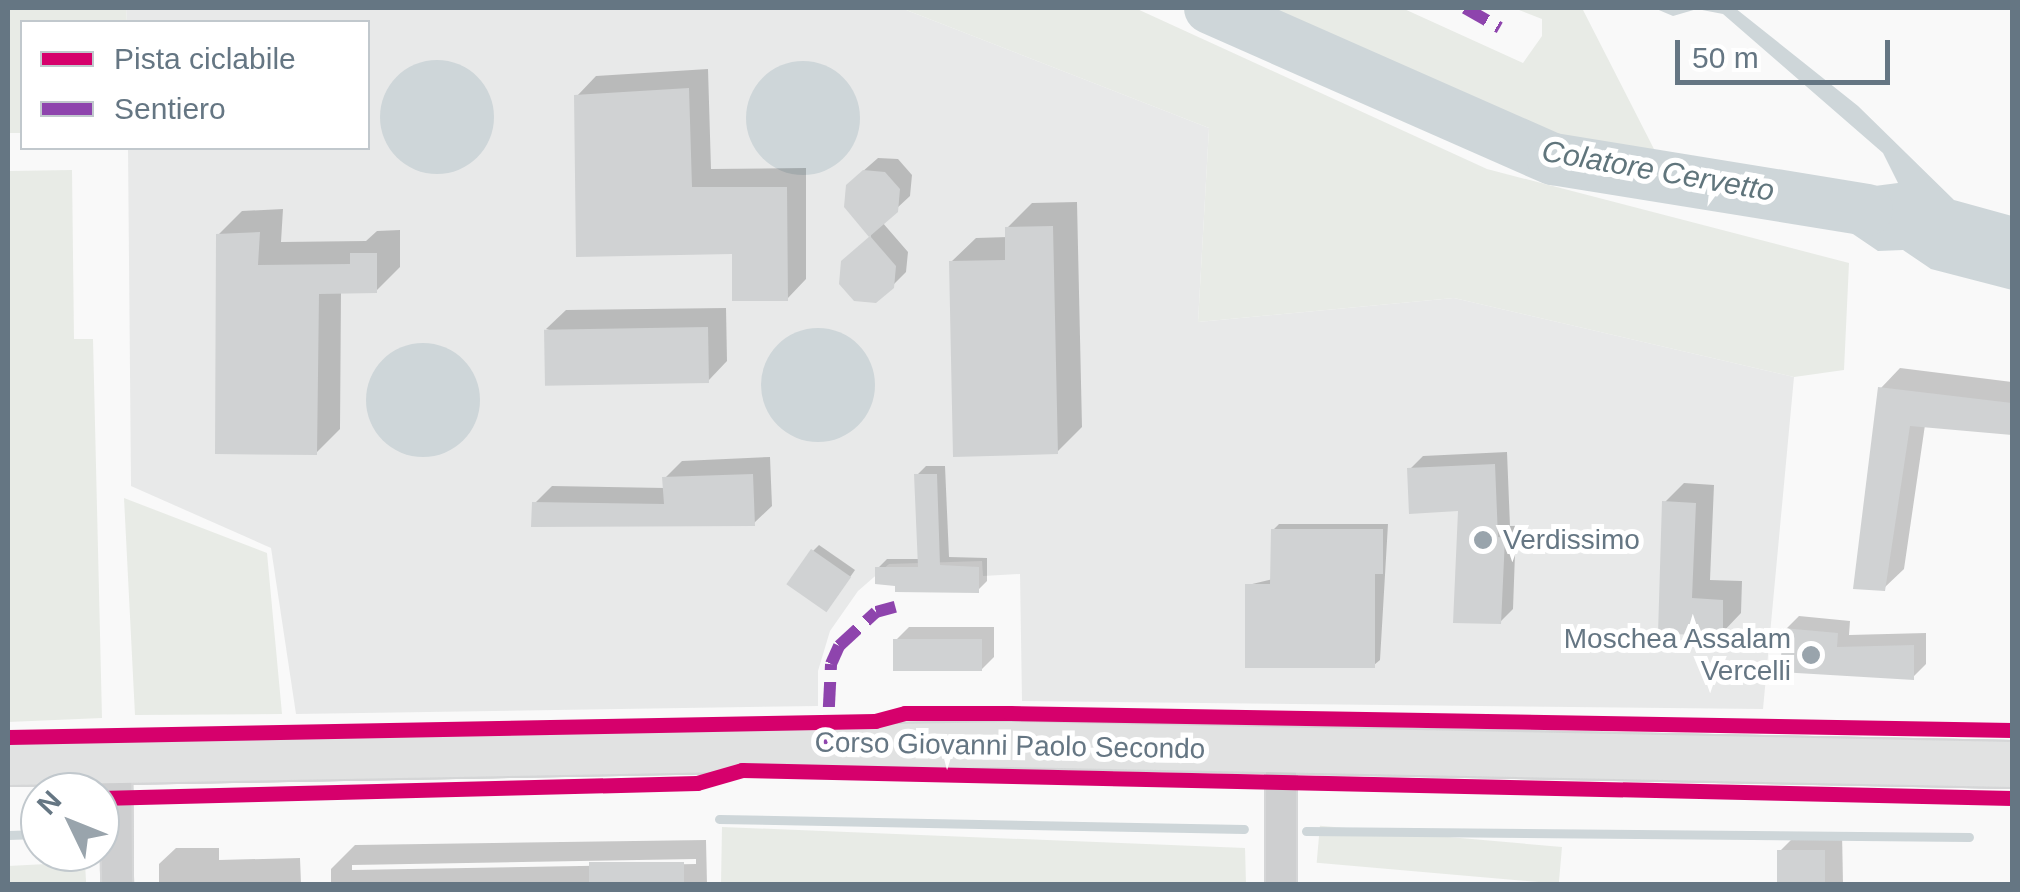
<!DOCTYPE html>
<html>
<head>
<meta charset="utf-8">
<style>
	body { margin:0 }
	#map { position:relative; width:2020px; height:892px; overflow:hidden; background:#f9f9f9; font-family:Helvetica,sans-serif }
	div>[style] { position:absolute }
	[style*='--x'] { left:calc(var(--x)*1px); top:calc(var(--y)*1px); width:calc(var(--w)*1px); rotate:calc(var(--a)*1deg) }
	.built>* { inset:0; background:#e8e9e9 }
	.green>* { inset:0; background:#e8ebe6; transform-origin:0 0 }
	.water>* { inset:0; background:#ced6d9 }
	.round { border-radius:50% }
	.shadow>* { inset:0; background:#0003 }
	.stream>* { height:9px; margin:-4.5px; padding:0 4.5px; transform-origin:4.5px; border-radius:4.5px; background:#ced6d9 }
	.river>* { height:52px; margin:-26px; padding:0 26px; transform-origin:26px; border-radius:26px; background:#ced6d9 }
	.building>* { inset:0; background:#d0d2d3; transform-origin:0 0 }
	.roads { filter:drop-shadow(2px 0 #d5d6d7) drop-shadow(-2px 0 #d5d6d7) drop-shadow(0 2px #d5d6d7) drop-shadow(0 -2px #d5d6d7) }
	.minor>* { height:30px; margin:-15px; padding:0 15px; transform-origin:15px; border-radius:15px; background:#cecfd0 }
	.secondary>* { height:45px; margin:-22.5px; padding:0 22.5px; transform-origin:22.5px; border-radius:22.5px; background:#e1e2e2 }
	.quiet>* { height:12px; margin-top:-6px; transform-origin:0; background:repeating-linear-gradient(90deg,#8e44ad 0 25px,transparent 0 37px) }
	.cycleway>* { height:15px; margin:-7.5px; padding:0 7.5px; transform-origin:7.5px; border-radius:7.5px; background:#d6006c }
	.dots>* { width:28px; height:28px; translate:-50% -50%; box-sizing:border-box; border:5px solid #fff; border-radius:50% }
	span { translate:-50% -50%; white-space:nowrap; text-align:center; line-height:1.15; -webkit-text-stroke:10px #fff; paint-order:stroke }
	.poi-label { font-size:28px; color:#657683 }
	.left { translate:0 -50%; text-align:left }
	.right { translate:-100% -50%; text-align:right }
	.street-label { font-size:28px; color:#657683 }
	.water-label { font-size:30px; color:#60757c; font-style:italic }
	.frame { position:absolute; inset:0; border:10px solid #657683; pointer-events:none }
	.legend { position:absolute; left:20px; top:20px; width:350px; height:130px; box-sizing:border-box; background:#fff; border:2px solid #c1c8cd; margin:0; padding:12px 18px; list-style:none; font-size:30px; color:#657683 }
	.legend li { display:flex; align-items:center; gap:20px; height:50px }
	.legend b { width:50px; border:2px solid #c1c8cd }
	.north { position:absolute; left:20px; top:772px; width:100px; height:100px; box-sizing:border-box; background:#fff; border:2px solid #c1c8cd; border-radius:50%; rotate:313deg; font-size:28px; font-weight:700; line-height:40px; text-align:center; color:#657683 }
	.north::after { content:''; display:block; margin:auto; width:35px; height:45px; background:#99a4ac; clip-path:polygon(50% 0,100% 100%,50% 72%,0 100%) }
	.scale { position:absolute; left:1675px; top:40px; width:215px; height:45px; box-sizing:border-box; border:5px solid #657683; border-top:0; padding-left:12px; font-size:30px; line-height:35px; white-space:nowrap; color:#657683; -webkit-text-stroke:8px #fff; paint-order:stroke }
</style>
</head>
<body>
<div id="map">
	<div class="built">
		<i style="clip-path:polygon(126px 8px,901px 8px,1209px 128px,1198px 322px,1454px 298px,1794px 377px,1763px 709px,1022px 701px,1020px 574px,983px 576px,982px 561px,889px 564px,858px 591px,830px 631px,818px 671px,818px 706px,296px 714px,271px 548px,131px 486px,128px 148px,368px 148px,368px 22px,127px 22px)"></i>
	</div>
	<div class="green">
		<i style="clip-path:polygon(8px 8px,126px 8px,127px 22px,22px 22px,22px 133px,8px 133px)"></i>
		<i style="clip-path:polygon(901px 8px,1135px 8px,1487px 169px,1849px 263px,1844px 370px,1794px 377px,1454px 298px,1198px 322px,1209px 128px)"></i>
		<i style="clip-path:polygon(1272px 8px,1402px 8px,1523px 63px,1542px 36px,1542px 19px,1514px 8px,1582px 8px,1656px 153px,1543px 131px)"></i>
		<i style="clip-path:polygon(72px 170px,74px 339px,93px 339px,102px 718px,8px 722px,8px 171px)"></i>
		<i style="clip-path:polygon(124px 498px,267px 553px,282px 714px,135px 715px)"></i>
		<i style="clip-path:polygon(722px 827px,1245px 848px,1246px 884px,721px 884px)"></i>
		<i style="left:1562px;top:847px;width:37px;height:243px;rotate:95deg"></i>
		<i style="left:85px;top:862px;width:22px;height:77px;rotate:87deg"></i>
	</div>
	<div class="water">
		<i style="clip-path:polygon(1654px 8px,1735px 8px,1858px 106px,1954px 200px,2012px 216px,2012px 290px,1931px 269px,1903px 250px,1878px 251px,1797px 196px,1898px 183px,1883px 153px,1723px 14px,1697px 9px,1673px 16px)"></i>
		<i class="round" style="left:380px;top:60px;width:114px;height:114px"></i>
		<i class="round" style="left:746px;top:61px;width:114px;height:114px"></i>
		<i class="round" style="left:761px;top:328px;width:114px;height:114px"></i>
		<i class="round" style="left:366px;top:343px;width:114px;height:114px"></i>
	</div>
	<div class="shadow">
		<i style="clip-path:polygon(708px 69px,711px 169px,806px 168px,806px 279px,787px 299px,577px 96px,596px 76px)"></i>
		<i style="clip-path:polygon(878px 158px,898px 159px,912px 175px,910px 196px,882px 222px,908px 252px,906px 272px,892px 286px,857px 249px,871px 236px,846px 206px,862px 172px)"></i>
		<i style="clip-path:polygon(1077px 202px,1082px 427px,1057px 452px,951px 262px,976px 238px,1008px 237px,1007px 228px,1032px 203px)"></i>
		<i style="clip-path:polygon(283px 209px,281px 242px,366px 241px,377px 231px,400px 230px,400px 267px,376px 291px,341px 291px,340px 429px,316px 453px,218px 235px,242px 211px)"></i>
		<i style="clip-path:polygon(726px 308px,727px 361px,708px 381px,546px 329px,566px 310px)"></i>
		<i style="clip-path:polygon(1900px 368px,2012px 382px,2012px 432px,1925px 425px,1904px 569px,1884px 588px,1881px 388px)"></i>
		<i style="clip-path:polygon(1507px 452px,1510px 526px,1516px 526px,1513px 609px,1500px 622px,1460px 509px,1410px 469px,1423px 456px)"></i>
		<i style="clip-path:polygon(770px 457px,772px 506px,754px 523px,534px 504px,552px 486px,665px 488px,665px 478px,682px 461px)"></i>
		<i style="clip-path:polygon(926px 466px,945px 466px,949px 557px,987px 558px,987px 581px,978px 590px,898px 584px,878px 568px,887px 559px,920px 559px,917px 475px)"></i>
		<i style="clip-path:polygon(1684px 483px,1714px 485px,1710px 580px,1742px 581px,1741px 613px,1722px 633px,1660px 631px,1665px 502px)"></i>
		<i style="clip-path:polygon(1279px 524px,1388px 524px,1380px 660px,1374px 665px,1248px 585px,1273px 579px,1273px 530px)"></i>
		<i style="clip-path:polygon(819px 545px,855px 570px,832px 603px,813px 551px)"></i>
		<i style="clip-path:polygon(1799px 616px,1850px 621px,1849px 635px,1926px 633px,1926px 664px,1913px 677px,1786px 629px)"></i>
		<i style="clip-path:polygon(909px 627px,994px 627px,994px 657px,981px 670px,896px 640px)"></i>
		<i style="clip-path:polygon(1842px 832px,1843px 884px,1781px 884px,1780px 851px,1798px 833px)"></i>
		<i style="clip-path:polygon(evenodd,706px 840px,707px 884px,331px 884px,331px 869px,355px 845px,706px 840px,696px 859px,696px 864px,352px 870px,352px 865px,696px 859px)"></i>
		<i style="clip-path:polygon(176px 848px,219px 848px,219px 860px,300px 858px,301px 884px,159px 884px,159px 864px)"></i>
	</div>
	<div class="stream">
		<i style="--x:719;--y:819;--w:525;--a:1.09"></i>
		<i style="--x:1306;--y:831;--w:663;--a:0.52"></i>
		<i style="--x:8;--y:835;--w:32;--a:-2"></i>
	</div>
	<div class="river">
		<i style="--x:1210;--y:8;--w:375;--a:23.8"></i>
		<i style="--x:1553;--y:159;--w:318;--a:9.2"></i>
	</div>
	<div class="building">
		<i style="clip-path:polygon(689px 88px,692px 187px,787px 187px,788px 301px,732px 301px,732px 254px,576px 257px,574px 95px)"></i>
		<i style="clip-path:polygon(863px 170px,885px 172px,900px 189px,898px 212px,869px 237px,844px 207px,846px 185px)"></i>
		<i style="clip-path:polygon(1053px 226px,1058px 454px,953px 457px,949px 261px,1005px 260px,1005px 227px)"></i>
		<i style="clip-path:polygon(260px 232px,258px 265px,350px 264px,350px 253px,377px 253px,377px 293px,319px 294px,317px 455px,215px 454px,216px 234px)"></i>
		<i style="clip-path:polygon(870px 236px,896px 266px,894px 288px,876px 303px,854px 301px,839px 284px,841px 261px)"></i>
		<i style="left:708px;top:327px;width:56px;height:164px;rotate:89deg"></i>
		<i style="clip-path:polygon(1878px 387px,2012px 403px,2012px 435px,1910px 426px,1885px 591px,1853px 589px)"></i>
		<i style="clip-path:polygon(1495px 464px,1498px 537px,1505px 538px,1501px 624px,1453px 623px,1458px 511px,1409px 514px,1407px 468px)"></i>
		<i style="clip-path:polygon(753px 474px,755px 526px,531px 527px,532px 502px,664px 504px,662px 477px)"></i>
		<i style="clip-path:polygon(914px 474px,937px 474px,940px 565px,979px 567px,979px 593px,895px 592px,895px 586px,875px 584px,875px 567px,918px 567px)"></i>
		<i style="clip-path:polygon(1662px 501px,1696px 503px,1692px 598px,1723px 600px,1723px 635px,1658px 634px)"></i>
		<i style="clip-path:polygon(1271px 529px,1383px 529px,1383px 574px,1375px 574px,1375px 668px,1245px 668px,1245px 584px,1270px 584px)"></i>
		<i style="left:811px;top:549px;width:49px;height:43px;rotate:35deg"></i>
		<i style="clip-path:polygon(1783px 628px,1838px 633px,1837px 647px,1914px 645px,1914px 680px,1780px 672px)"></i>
		<i style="left:893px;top:639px;width:89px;height:32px"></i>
		<i style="left:1777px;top:850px;width:48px;height:34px"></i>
		<i style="left:684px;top:862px;width:22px;height:95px;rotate:90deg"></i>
	</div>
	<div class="roads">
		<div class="minor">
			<i style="--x:1281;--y:750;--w:134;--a:90"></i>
			<i style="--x:116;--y:760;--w:124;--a:89.5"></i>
		</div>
		<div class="secondary">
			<i style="--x:8;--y:762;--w:1002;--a:-1.03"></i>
			<i style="--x:1010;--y:744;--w:1002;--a:1.14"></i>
		</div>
	</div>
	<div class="quiet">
		<i style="--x:1465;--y:8;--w:40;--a:29.7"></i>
		<i style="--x:827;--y:744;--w:80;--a:-87.1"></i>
		<i style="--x:831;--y:664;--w:20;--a:-66"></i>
		<i style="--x:839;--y:646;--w:50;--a:-42.6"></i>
		<i style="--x:876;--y:612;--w:20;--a:-15"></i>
	</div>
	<div class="cycleway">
		<i style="--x:8;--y:737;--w:867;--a:-1.06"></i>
		<i style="--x:875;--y:721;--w:31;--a:-15"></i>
		<i style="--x:905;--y:713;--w:105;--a:0"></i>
		<i style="--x:1010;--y:713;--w:1002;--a:0.97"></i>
		<i style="--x:100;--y:798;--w:597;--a:-1.44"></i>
		<i style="--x:697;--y:783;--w:47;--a:-16.1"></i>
		<i style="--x:742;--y:770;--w:1270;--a:1.26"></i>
	</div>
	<div class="dots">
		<i style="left:1483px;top:540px;background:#99a4ac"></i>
		<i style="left:1811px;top:655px;background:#99a4ac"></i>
	</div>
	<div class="poi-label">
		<span class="left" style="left:1503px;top:540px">Verdissimo</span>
		<span class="right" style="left:1791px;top:655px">Moschea Assalam<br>Vercelli</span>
	</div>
	<div class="street-label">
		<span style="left:1010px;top:746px;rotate:1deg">Corso Giovanni Paolo Secondo</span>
	</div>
	<div class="water-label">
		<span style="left:1658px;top:171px;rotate:10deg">Colatore Cervetto</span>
	</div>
	<div class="frame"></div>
	<ul class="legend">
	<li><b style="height:12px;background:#d6006c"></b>Pista ciclabile</li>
	<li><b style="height:12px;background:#8e44ad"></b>Sentiero</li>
	</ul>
	<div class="north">N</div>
	<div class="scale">50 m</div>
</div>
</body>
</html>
